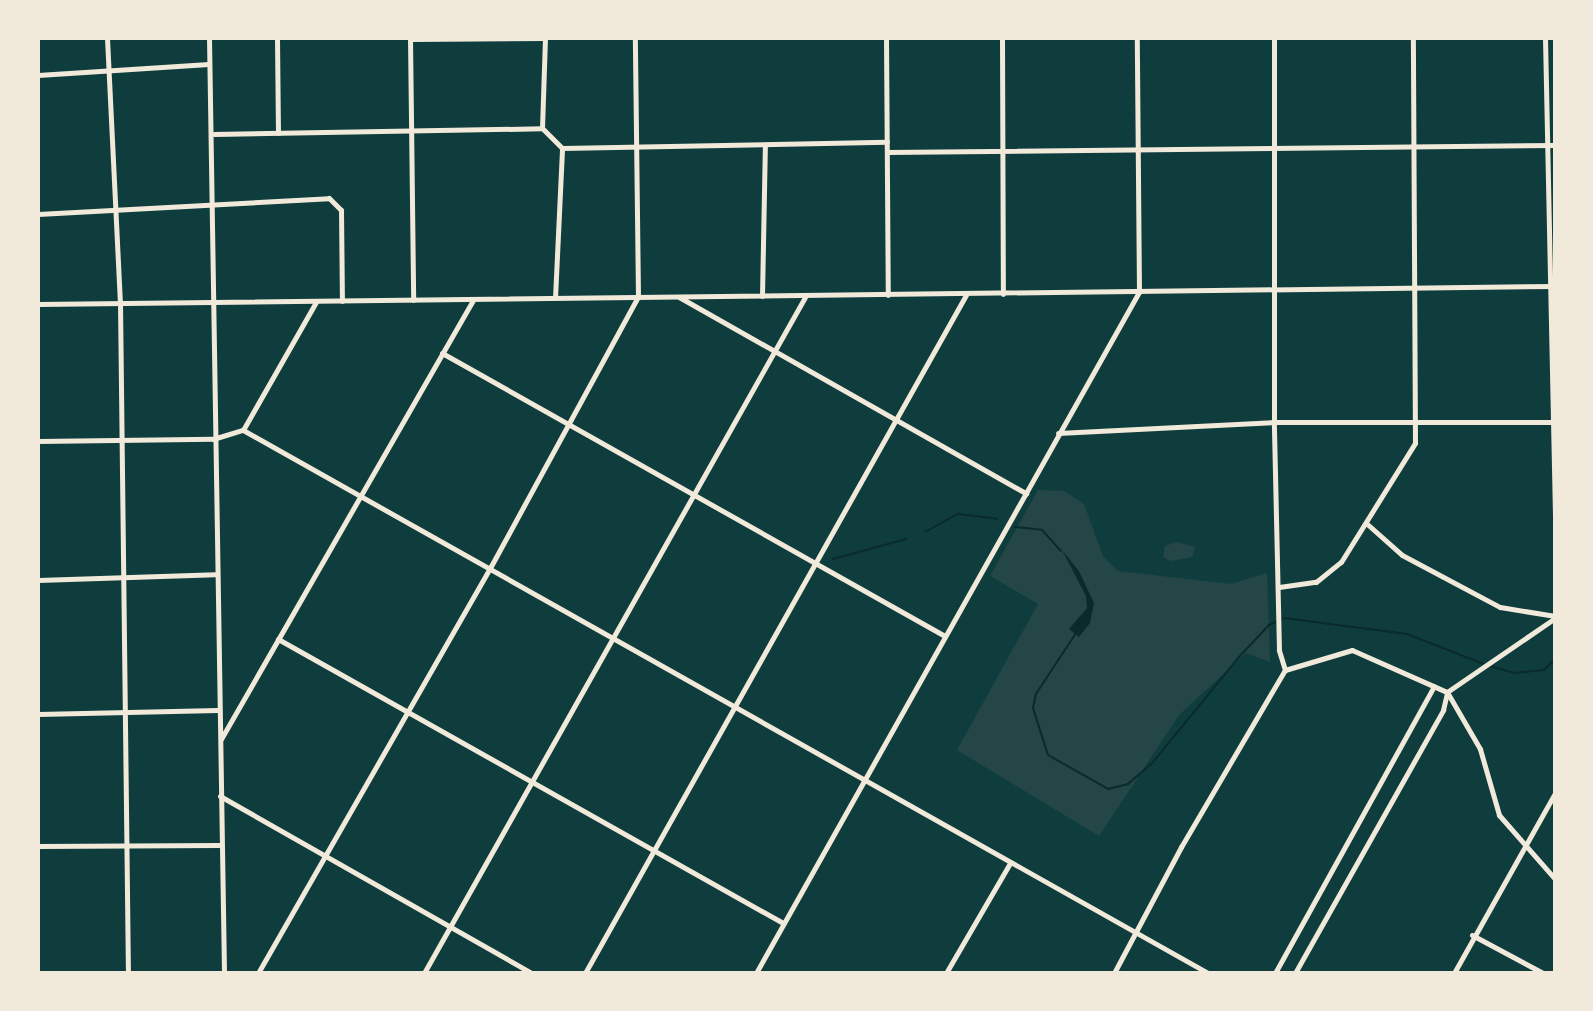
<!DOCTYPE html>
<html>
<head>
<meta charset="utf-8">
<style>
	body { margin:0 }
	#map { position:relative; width:1593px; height:1011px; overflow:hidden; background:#0f3d3e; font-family:"Varela Round",sans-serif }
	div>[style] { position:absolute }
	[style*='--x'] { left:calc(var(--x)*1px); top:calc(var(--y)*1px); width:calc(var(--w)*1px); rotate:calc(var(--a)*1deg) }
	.green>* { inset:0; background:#244646 }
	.water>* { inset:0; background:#0a2a2b }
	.stream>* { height:2px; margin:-1px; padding:0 1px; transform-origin:1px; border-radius:1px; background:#0a2a2b }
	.minor>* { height:5px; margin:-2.5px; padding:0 2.5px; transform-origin:2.5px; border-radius:2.5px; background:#f1e9da }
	span { translate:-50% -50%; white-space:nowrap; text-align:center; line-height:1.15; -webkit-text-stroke:8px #f1e9da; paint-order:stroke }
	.frame { position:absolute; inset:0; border:40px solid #f1e9da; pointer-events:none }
</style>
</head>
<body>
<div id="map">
	<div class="green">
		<i style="clip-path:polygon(1038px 490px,1064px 491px,1084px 504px,1103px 556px,1118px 571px,1231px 584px,1267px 573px,1270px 662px,1246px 653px,1179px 715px,1099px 836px,957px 750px,1038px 604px,990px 576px)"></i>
		<i style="clip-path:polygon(1177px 542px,1195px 547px,1192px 557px,1171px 561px,1163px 557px,1165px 546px)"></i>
	</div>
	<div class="water">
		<i style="clip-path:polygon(1062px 550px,1079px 571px,1094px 603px,1090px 623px,1079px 637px,1069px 629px,1087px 608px,1086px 596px)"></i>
	</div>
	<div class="stream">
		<i style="--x:1015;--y:527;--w:27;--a:6"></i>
		<i style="--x:1042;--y:530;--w:28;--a:48"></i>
		<i style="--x:925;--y:532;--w:38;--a:-29"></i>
		<i style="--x:958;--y:514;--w:39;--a:7"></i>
		<i style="--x:833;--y:559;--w:76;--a:-15.3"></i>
		<i style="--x:1076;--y:633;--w:73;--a:123.3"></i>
		<i style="--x:1036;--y:694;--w:14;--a:102"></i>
		<i style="--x:1033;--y:708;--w:49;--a:72.3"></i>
		<i style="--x:1048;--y:755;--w:69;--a:29.5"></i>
		<i style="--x:1108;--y:789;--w:21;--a:-14"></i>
		<i style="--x:1128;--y:784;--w:33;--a:-41"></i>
		<i style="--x:1153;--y:762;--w:134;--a:-50.7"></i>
		<i style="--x:1238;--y:658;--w:45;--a:-46.8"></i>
		<i style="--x:1269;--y:625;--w:17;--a:-25"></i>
		<i style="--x:1284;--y:618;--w:124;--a:7.4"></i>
		<i style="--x:1407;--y:634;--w:83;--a:21.3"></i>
		<i style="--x:1490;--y:666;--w:26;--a:16"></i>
		<i style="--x:1515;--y:673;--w:29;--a:-6"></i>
		<i style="--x:1544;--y:670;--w:16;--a:-45"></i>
	</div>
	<div class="minor">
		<i style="--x:107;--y:38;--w:265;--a:87.2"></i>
		<i style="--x:120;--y:303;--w:670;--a:89.32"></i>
		<i style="--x:209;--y:38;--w:935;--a:89.08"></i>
		<i style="--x:277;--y:38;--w:95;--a:89.4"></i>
		<i style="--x:410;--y:38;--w:262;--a:89.3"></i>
		<i style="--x:886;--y:38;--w:257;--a:89.6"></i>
		<i style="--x:1002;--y:38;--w:256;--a:89.8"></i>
		<i style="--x:1545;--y:38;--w:498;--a:88.8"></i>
		<i style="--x:410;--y:39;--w:135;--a:-0.4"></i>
		<i style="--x:38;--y:75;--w:171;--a:-3.7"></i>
		<i style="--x:542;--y:128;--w:90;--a:-88.1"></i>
		<i style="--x:214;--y:134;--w:328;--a:-1"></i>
		<i style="--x:542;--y:128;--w:28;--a:45"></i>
		<i style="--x:562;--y:148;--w:325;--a:-1.1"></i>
		<i style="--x:887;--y:152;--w:668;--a:-0.6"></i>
		<i style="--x:38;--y:214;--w:291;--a:-3.1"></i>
		<i style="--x:329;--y:198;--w:17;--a:45"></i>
		<i style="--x:341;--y:210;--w:91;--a:89.4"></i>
		<i style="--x:762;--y:296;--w:150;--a:-88.9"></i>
		<i style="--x:679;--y:297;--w:399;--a:29.5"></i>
		<i style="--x:555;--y:298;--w:150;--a:-87.3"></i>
		<i style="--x:38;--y:304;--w:1517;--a:-0.68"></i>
		<i style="--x:442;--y:353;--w:575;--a:29.37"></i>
		<i style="--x:243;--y:430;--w:147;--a:-60.3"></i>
		<i style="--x:1058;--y:433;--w:216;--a:-2.9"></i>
		<i style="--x:1274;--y:422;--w:281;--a:0"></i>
		<i style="--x:38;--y:441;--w:175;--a:-0.7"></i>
		<i style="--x:213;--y:439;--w:31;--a:-17"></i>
		<i style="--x:243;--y:430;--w:1107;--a:29.37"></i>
		<i style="--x:1366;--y:523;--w:48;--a:41.6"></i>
		<i style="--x:1402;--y:555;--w:111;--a:28"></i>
		<i style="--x:1500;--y:607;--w:56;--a:9.3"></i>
		<i style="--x:38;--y:580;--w:177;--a:-1.9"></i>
		<i style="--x:1279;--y:587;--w:37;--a:-8"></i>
		<i style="--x:1316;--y:582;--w:32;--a:-39"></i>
		<i style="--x:1341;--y:562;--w:140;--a:-58.1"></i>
		<i style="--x:1415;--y:443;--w:405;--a:-90.3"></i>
		<i style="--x:278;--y:639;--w:579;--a:29.35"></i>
		<i style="--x:1285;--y:670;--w:70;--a:-16.6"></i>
		<i style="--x:1352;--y:650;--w:104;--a:23.9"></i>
		<i style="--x:1447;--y:692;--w:66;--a:59.9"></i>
		<i style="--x:1480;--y:749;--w:69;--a:73.9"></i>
		<i style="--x:1499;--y:815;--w:85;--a:48.8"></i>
		<i style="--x:38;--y:714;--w:180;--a:-1.3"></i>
		<i style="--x:221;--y:739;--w:506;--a:-60.14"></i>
		<i style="--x:220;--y:796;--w:359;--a:29.6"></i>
		<i style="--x:38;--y:846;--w:181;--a:-0.3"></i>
		<i style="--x:1472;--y:935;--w:81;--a:28.2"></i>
		<i style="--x:258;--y:973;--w:467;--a:-60.2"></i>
		<i style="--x:490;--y:568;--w:309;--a:-61.4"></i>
		<i style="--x:638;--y:297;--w:259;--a:-90.7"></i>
		<i style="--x:424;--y:973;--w:776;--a:-60.59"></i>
		<i style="--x:585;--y:973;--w:778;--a:-60.67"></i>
		<i style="--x:756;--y:973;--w:781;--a:-60.65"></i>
		<i style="--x:1139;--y:292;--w:254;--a:-90.5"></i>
		<i style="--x:946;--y:973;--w:127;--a:-59.8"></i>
		<i style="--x:1114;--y:973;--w:143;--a:-62"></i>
		<i style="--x:1181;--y:847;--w:205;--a:-59.6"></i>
		<i style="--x:1285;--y:670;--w:21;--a:-107"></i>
		<i style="--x:1279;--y:650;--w:228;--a:-91.3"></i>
		<i style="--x:1274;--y:422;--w:384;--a:-90"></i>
		<i style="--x:1275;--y:973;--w:328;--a:-61"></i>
		<i style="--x:1295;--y:973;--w:302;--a:-60.6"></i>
		<i style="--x:1443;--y:710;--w:18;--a:-77"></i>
		<i style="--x:1447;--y:692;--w:131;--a:-34.4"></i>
		<i style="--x:1454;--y:973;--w:206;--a:-60.7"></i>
	</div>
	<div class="frame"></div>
</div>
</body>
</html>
